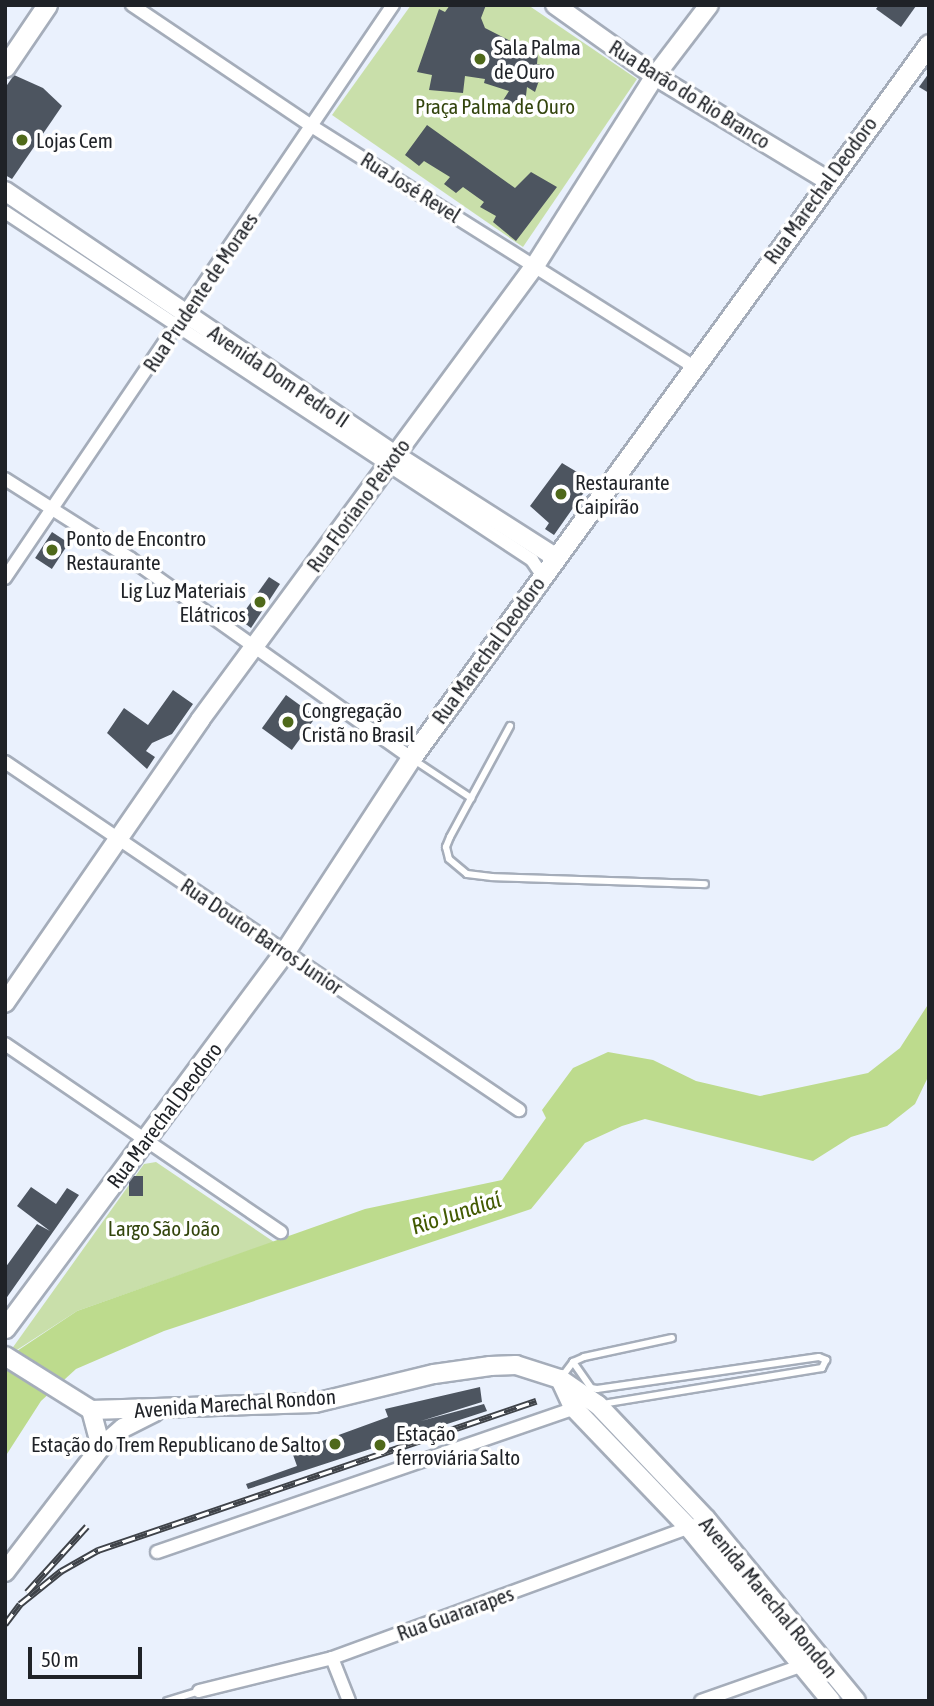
<!DOCTYPE html>
<html>
<head>
<meta charset="utf-8">
<style>
	body { margin:0 }
	#map { position:relative; width:934px; height:1706px; overflow:hidden; background:#eaf1fd; font-family:"Asap Condensed",sans-serif }
	div>[style] { position:absolute }
	[style*='--x'] { left:calc(var(--x)*1px); top:calc(var(--y)*1px); width:calc(var(--w)*1px); rotate:calc(var(--a)*1deg) }
	.green>* { inset:0; background:#c9dfaa }
	.water>* { inset:0; background:#bddb8d }
	.building>* { inset:0; background:#4d5560; transform-origin:0 0 }
	.roads { filter:drop-shadow(2px 0 #a5adba) drop-shadow(-2px 0 #a5adba) drop-shadow(0 2px #a5adba) drop-shadow(0 -2px #a5adba) }
	.lane>* { height:6px; margin:-3px; padding:0 3px; transform-origin:3px; border-radius:3px; background:#fff }
	.street>* { height:12px; margin:-6px; padding:0 6px; transform-origin:6px; border-radius:6px; background:#fff }
	.secondary>* { height:18px; margin:-9px; padding:0 9px; transform-origin:9px; border-radius:9px; background:#fff }
	.primary>* { height:19px; margin:-9.5px; padding:0 9.5px; transform-origin:9.5px; border-radius:9.5px; background:#fff }
	.rail>* { height:7px; margin-top:-3.5px; transform-origin:0; background:repeating-linear-gradient(90deg,#fff 0 13px,#3f4349 0 26px); box-sizing:border-box; border-block:2px solid #3f4349 }
	.dots>* { width:19px; height:19px; translate:-50% -50%; box-sizing:border-box; border:4px solid #fff; border-radius:50% }
	span { translate:-50% -50%; white-space:nowrap; text-align:center; line-height:1.15; -webkit-text-stroke:7px #fff; paint-order:stroke }
	.poi-label { font-size:21px; color:#1f2227 }
	.left { translate:0 -50%; text-align:left }
	.right { translate:-100% -50%; text-align:right }
	.street-label { font-size:21px; color:#1f2227 }
	.park-label { font-size:21px; color:#33450d }
	.water-label { font-size:23px; color:#425a01; font-style:italic }
	.frame { position:absolute; inset:0; border:7px solid #1f2227; pointer-events:none }
	.scale { position:absolute; left:28px; top:1647px; width:114px; height:32px; box-sizing:border-box; border:4px solid #1f2227; border-top:0; padding-left:9px; font-size:21px; line-height:24px; white-space:nowrap; color:#1f2227; -webkit-text-stroke:5px #fff; paint-order:stroke }
</style>
</head>
<body>
<div id="map">
	<div class="green">
		<i style="clip-path:polygon(411px 5px,528px 5px,637px 79px,523px 247px,332px 115px)"></i>
		<i style="clip-path:polygon(156px 1162px,274px 1242px,77px 1311px,6px 1357px,144px 1164px)"></i>
	</div>
	<div class="water">
		<i style="clip-path:polygon(929px 1003px,929px 1075px,915px 1104px,887px 1126px,851px 1137px,813px 1161px,645px 1119px,622px 1126px,585px 1143px,531px 1209px,164px 1331px,76px 1369px,41px 1401px,5px 1457px,5px 1359px,77px 1311px,365px 1209px,502px 1180px,546px 1118px,542px 1110px,573px 1068px,608px 1052px,653px 1060px,696px 1081px,760px 1096px,868px 1073px,900px 1048px)"></i>
	</div>
	<div class="building">
		<i style="clip-path:polygon(450px 5px,486px 5px,481px 18px,485px 28px,524px 48px,539px 42px,537px 64px,544px 66px,535px 92px,527px 87px,525px 104px,513px 114px,502px 102px,509px 91px,484px 83px,485px 79px,465px 76px,463px 93px,429px 90px,432px 75px,417px 72px,439px 9px,445px 12px)"></i>
		<i style="clip-path:polygon(879px 5px,914px 5px,916px 6px,901px 27px,876px 9px)"></i>
		<i style="clip-path:polygon(929px 73px,929px 93px,919px 87px)"></i>
		<i style="clip-path:polygon(14px 75px,43px 88px,62px 106px,12px 179px,5px 175px,5px 88px)"></i>
		<i style="clip-path:polygon(427px 125px,515px 188px,531px 172px,557px 187px,516px 241px,493px 222px,496px 216px,480px 207px,484px 202px,463px 187px,456px 193px,444px 184px,450px 177px,424px 161px,419px 166px,405px 155px)"></i>
		<i style="clip-path:polygon(562px 463px,592px 481px,554px 535px,545px 529px,549px 523px,530px 506px)"></i>
		<i style="left:52px;top:532px;width:20px;height:31px;rotate:33deg"></i>
		<i style="clip-path:polygon(269px 577px,280px 584px,251px 628px,239px 619px)"></i>
		<i style="clip-path:polygon(173px 690px,193px 704px,172px 734px,152px 743px,146px 751px,155px 757px,147px 769px,107px 733px,124px 708px,148px 725px)"></i>
		<i style="left:286px;top:695px;width:37px;height:41px;rotate:36deg"></i>
		<i style="left:129px;top:1176px;width:14px;height:20px"></i>
		<i style="clip-path:polygon(31px 1187px,56px 1204px,67px 1188px,79px 1195px,5px 1300px,5px 1268px,37px 1224px,50px 1231px,17px 1206px)"></i>
		<i style="clip-path:polygon(480px 1387px,482px 1402px,421px 1421px,484px 1404px,487px 1411px,248px 1489px,246px 1484px,297px 1466px,292px 1452px,388px 1417px,385px 1409px)"></i>
	</div>
	<div class="roads">
		<div class="lane">
			<i style="--x:510;--y:726;--w:126;--a:118.4"></i>
			<i style="--x:450;--y:837;--w:11;--a:112"></i>
			<i style="--x:446;--y:847;--w:12;--a:76"></i>
			<i style="--x:449;--y:859;--w:23;--a:40"></i>
			<i style="--x:467;--y:874;--w:25;--a:7"></i>
			<i style="--x:492;--y:877;--w:213;--a:1.9"></i>
			<i style="--x:414;--y:760;--w:69;--a:33.7"></i>
			<i style="--x:573;--y:1362;--w:32;--a:55"></i>
			<i style="--x:591;--y:1388;--w:6;--a:9"></i>
			<i style="--x:597;--y:1389;--w:224;--a:-8.2"></i>
			<i style="--x:819;--y:1357;--w:8;--a:23"></i>
			<i style="--x:826;--y:1360;--w:9;--a:117"></i>
			<i style="--x:822;--y:1368;--w:222;--a:170.7"></i>
			<i style="--x:561;--y:1378;--w:20;--a:-53"></i>
			<i style="--x:573;--y:1362;--w:12;--a:-24"></i>
			<i style="--x:584;--y:1357;--w:90;--a:-12.2"></i>
			<i style="--x:167;--y:1701;--w:34;--a:-17"></i>
		</div>
		<div class="street">
			<i style="--x:132;--y:5;--w:215;--a:34"></i>
			<i style="--x:310;--y:125;--w:453;--a:32.2"></i>
			<i style="--x:5;--y:212;--w:632;--a:33.44"></i>
			<i style="--x:532;--y:560;--w:18;--a:56"></i>
			<i style="--x:5;--y:479;--w:149;--a:32.4"></i>
			<i style="--x:131;--y:559;--w:344;--a:35.4"></i>
			<i style="--x:5;--y:578;--w:692;--a:-55.9"></i>
			<i style="--x:5;--y:762;--w:621;--a:34.1"></i>
			<i style="--x:5;--y:1044;--w:334;--a:34.3"></i>
			<i style="--x:157;--y:1552;--w:447;--a:-19"></i>
			<i style="--x:332;--y:1658;--w:46;--a:68.4"></i>
			<i style="--x:199;--y:1691;--w:137;--a:-13.9"></i>
			<i style="--x:332;--y:1658;--w:388;--a:-20.1"></i>
			<i style="--x:701;--y:1701;--w:111;--a:-19.4"></i>
		</div>
		<div class="secondary">
			<i style="--x:555;--y:5;--w:123;--a:35.4"></i>
			<i style="--x:655;--y:76;--w:201;--a:31.2"></i>
			<i style="--x:5;--y:191;--w:470;--a:34.1"></i>
			<i style="--x:394;--y:454;--w:191;--a:32.6"></i>
			<i style="--x:5;--y:1003;--w:344;--a:-55.4"></i>
			<i style="--x:200;--y:720;--w:566;--a:-53.62"></i>
			<i style="--x:536;--y:264;--w:222;--a:-57.7"></i>
			<i style="--x:655;--y:76;--w:89;--a:-52.7"></i>
			<i style="--x:5;--y:1356;--w:102;--a:32.1"></i>
			<i style="--x:91;--y:1410;--w:224;--a:-1.8"></i>
			<i style="--x:315;--y:1403;--w:122;--a:-13.7"></i>
			<i style="--x:434;--y:1374;--w:57;--a:-8.1"></i>
			<i style="--x:490;--y:1366;--w:26;--a:-2"></i>
			<i style="--x:516;--y:1365;--w:46;--a:17.7"></i>
			<i style="--x:560;--y:1379;--w:46;--a:34.4"></i>
			<i style="--x:598;--y:1405;--w:157;--a:46.5"></i>
			<i style="--x:706;--y:1519;--w:236;--a:50.5"></i>
			<i style="--x:560;--y:1379;--w:31;--a:65"></i>
			<i style="--x:573;--y:1407;--w:168;--a:46.2"></i>
			<i style="--x:689;--y:1528;--w:224;--a:50.6"></i>
			<i style="--x:91;--y:1410;--w:38;--a:75"></i>
			<i style="--x:5;--y:1572;--w:158;--a:-52.5"></i>
			<i style="--x:101;--y:1447;--w:29;--a:-41"></i>
			<i style="--x:123;--y:1428;--w:35;--a:-27"></i>
		</div>
		<div class="primary">
			<i style="--x:5;--y:67;--w:75;--a:-55.9"></i>
			<i style="--x:5;--y:1328;--w:470;--a:-53.4"></i>
			<i style="--x:285;--y:951;--w:230;--a:-56.9"></i>
			<i style="--x:411;--y:758;--w:882;--a:-54.04"></i>
		</div>
	</div>
	<div class="rail">
		<i style="--x:27;--y:1592;--w:89;--a:-47.7"></i>
		<i style="--x:5;--y:1624;--w:25;--a:-53"></i>
		<i style="--x:20;--y:1604;--w:53;--a:-38.8"></i>
		<i style="--x:61;--y:1571;--w:43;--a:-29.6"></i>
		<i style="--x:98;--y:1550;--w:463;--a:-18.8"></i>
	</div>
	<div class="dots">
		<i style="left:480px;top:59px;background:#4f691a"></i>
		<i style="left:22px;top:140px;background:#4f691a"></i>
		<i style="left:561px;top:494px;background:#4f691a"></i>
		<i style="left:52px;top:550px;background:#4f691a"></i>
		<i style="left:260px;top:602px;background:#4f691a"></i>
		<i style="left:288px;top:722px;background:#4f691a"></i>
		<i style="left:335px;top:1444px;background:#4f691a"></i>
		<i style="left:380px;top:1445px;background:#4f691a"></i>
	</div>
	<div class="poi-label">
		<span class="left" style="left:494px;top:59px">Sala Palma<br>de Ouro</span>
		<span class="left" style="left:36px;top:140px">Lojas Cem</span>
		<span class="left" style="left:575px;top:494px">Restaurante<br>Caipirão</span>
		<span class="left" style="left:66px;top:550px">Ponto de Encontro<br>Restaurante</span>
		<span class="right" style="left:246px;top:602px">Lig Luz Materiais<br>Elátricos</span>
		<span class="left" style="left:302px;top:722px">Congregação<br>Cristã no Brasil</span>
		<span class="left" style="left:396px;top:1445px">Estação<br>ferroviária Salto</span>
		<span class="right" style="left:321px;top:1444px">Estação do Trem Republicano de Salto</span>
	</div>
	<div class="street-label">
		<span style="left:690px;top:94px;rotate:32deg">Rua Barão do Rio Branco</span>
		<span style="left:411px;top:187px;rotate:32deg">Rua José Revel</span>
		<span style="left:820px;top:190px;rotate:-54deg">Rua Marechal Deodoro</span>
		<span style="left:200px;top:292px;rotate:-56deg">Rua Prudente de Moraes</span>
		<span style="left:279px;top:376px;rotate:34deg">Avenida Dom Pedro II</span>
		<span style="left:358px;top:505px;rotate:-54deg">Rua Floriano Peixoto</span>
		<span style="left:488px;top:650px;rotate:-54deg">Rua Marechal Deodoro</span>
		<span style="left:262px;top:936px;rotate:34deg">Rua Doutor Barros Junior</span>
		<span style="left:164px;top:1115px;rotate:-53deg">Rua Marechal Deodoro</span>
		<span style="left:235px;top:1403px;rotate:-4deg">Avenida Marechal Rondon</span>
		<span style="left:769px;top:1597px;rotate:50deg">Avenida Marechal Rondon</span>
		<span style="left:455px;top:1613px;rotate:-20deg">Rua Guararapes</span>
	</div>
	<div class="park-label">
		<span style="left:495px;top:106px">Praça Palma de Ouro</span>
		<span style="left:164px;top:1228px">Largo São João</span>
	</div>
	<div class="water-label">
		<span style="left:456px;top:1213px;rotate:-18deg">Rio Jundiaí</span>
	</div>
	<div class="frame"></div>
	<div class="scale">50 m</div>
</div>
</body>
</html>
